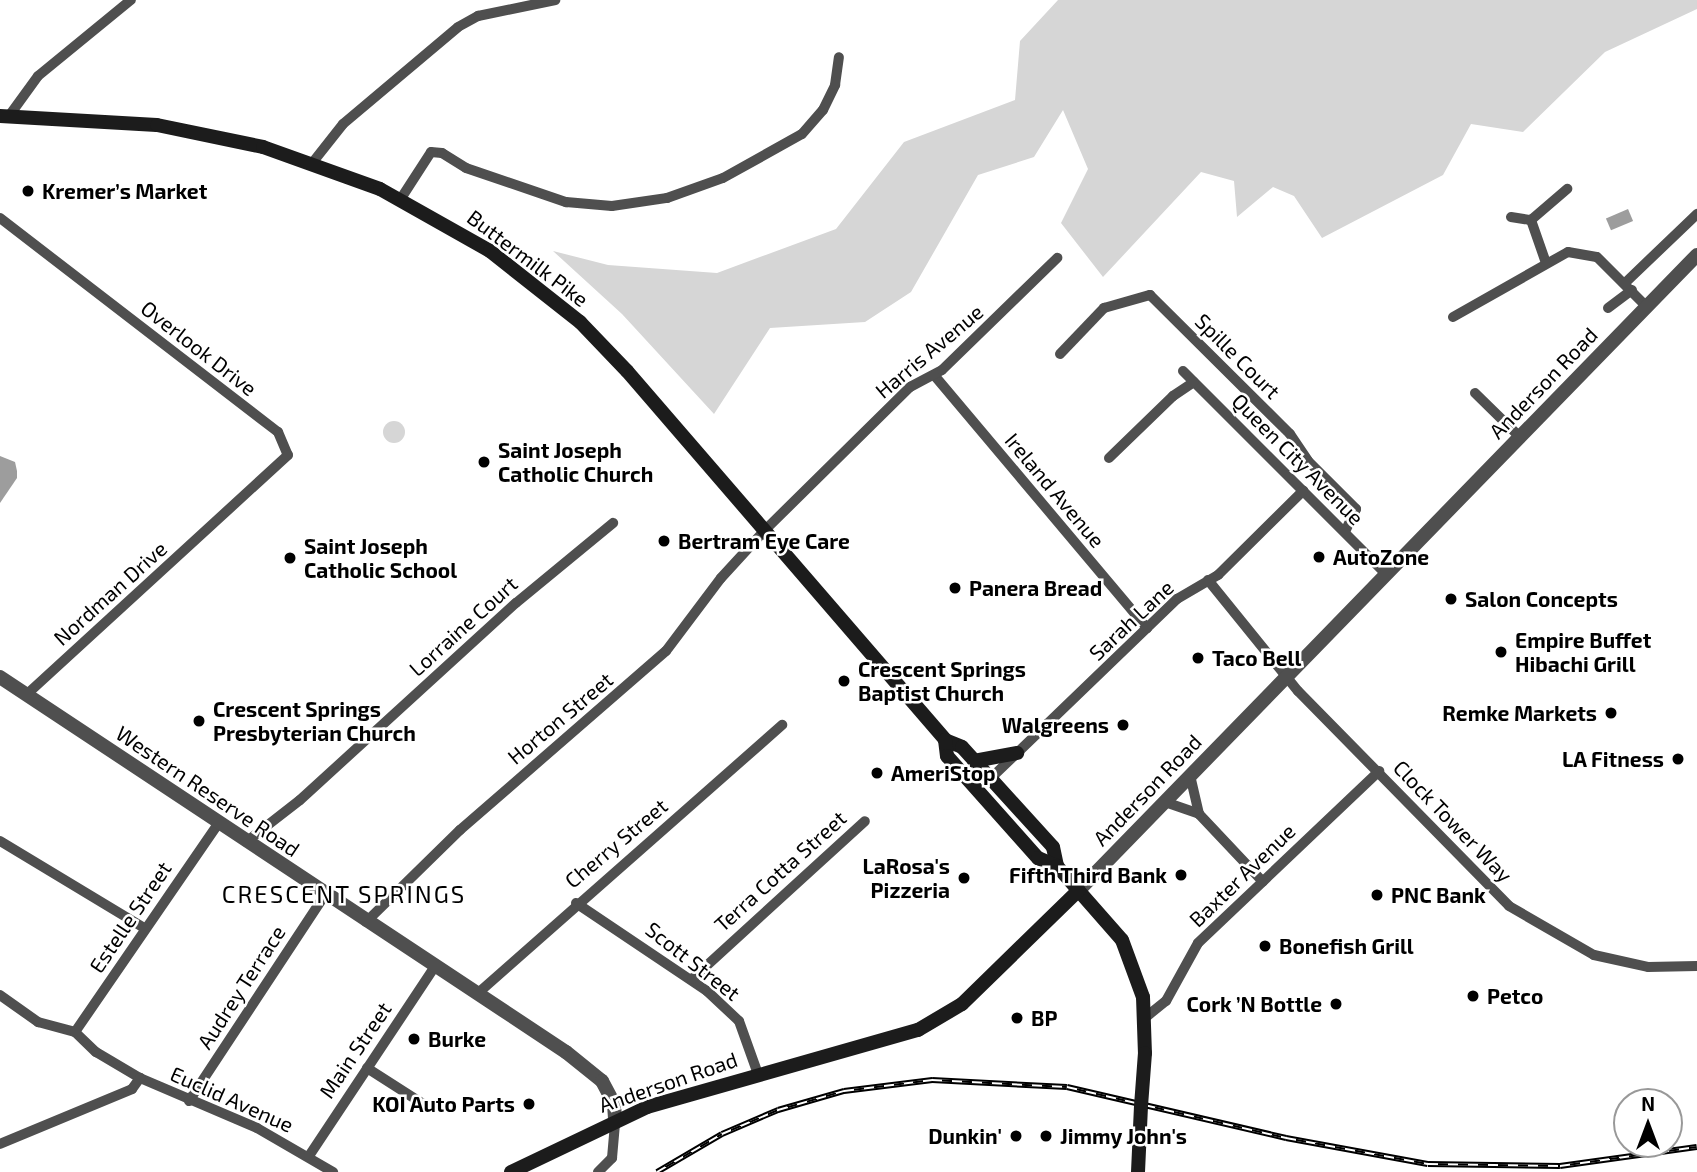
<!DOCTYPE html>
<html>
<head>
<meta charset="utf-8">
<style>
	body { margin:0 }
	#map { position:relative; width:1697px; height:1172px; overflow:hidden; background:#fff; font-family:"Exo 2",sans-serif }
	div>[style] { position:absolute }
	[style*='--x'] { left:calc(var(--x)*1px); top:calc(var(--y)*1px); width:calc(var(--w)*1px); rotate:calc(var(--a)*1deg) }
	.green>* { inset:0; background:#d6d6d6 }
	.round { border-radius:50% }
	.water>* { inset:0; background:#9d9d9d; transform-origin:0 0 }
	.minor>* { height:10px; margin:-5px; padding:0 5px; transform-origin:5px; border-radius:5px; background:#4f4f4f }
	.tertiary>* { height:14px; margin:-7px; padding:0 7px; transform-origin:7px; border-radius:7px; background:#4f4f4f }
	.secondary>* { height:14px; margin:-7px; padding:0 7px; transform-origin:7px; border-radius:7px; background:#1c1c1c }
	.rail>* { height:6px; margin-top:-3px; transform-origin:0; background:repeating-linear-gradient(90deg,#fff 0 10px,#000 0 20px); box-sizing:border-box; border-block:2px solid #000 }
	.secondary-bridge>* { height:14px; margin:-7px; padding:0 7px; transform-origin:7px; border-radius:7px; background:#1c1c1c }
	.dots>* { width:19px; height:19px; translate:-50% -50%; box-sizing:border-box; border:4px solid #fff; border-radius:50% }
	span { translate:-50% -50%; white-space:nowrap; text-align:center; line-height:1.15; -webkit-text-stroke:5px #fff; paint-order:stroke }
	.poi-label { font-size:21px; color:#000; font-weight:700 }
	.left { translate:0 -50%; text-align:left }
	.right { translate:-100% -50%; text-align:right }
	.street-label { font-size:21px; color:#000 }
	.quarter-label { font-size:24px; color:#000; letter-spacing:2px }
	.north { position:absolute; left:1613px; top:1088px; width:70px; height:70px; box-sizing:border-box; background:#fff; border:2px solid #999; border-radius:50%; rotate:0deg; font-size:19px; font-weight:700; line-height:28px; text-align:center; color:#000 }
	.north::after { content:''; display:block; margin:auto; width:24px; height:32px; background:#000; clip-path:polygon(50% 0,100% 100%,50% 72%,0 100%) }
</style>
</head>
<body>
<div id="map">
	<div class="green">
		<i style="clip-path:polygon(1058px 0,1697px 0,1697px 9px,1605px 52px,1523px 132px,1471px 124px,1443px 175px,1322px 238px,1294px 196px,1273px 187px,1237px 217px,1234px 181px,1201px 172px,1103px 277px,1061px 223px,1088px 169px,1063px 110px,1034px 157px,978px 175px,911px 292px,865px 322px,770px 328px,714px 414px,622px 314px,553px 251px,608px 265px,717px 273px,836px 229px,904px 142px,1015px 100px,1020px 41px)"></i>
		<i class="round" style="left:383px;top:421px;width:22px;height:22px"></i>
	</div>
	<div class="water">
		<i style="left:1628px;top:209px;width:13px;height:24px;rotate:67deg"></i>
		<i style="clip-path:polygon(0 456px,15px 462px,17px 471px,17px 478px,0 503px)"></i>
	</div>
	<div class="minor">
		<i style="--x:9;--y:116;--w:49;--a:-54.1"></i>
		<i style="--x:38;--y:76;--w:120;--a:-39.3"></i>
		<i style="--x:313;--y:162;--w:48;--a:-51.7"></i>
		<i style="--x:343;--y:124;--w:150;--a:-40.1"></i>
		<i style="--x:458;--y:27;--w:23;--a:-29"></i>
		<i style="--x:478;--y:16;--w:79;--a:-11.7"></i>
		<i style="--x:400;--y:200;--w:57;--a:-57.1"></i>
		<i style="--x:431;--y:152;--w:11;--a:5"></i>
		<i style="--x:442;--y:153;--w:28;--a:32"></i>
		<i style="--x:466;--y:168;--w:106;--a:18.8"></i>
		<i style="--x:566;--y:202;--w:46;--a:5"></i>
		<i style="--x:612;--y:206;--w:56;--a:-8.3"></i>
		<i style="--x:667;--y:198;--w:59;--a:-19.7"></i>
		<i style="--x:723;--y:178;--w:90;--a:-29.1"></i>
		<i style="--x:802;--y:134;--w:32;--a:-49"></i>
		<i style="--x:823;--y:110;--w:28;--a:-64"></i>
		<i style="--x:835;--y:85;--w:28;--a:-82"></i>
		<i style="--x:1511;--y:217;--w:20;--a:9"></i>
		<i style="--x:0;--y:218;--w:351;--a:37.6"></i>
		<i style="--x:278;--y:432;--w:25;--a:67"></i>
		<i style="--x:288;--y:455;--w:354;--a:137.5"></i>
		<i style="--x:1546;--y:263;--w:46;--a:-109.2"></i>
		<i style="--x:1531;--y:220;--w:48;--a:-40.7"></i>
		<i style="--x:1625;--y:283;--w:100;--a:-43.8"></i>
		<i style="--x:1608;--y:308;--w:30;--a:-37"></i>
		<i style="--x:1453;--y:317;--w:132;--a:-29.5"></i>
		<i style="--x:1568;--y:252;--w:29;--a:10"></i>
		<i style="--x:1597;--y:257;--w:71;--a:45"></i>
		<i style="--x:1060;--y:354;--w:64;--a:-46.3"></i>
		<i style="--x:1104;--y:308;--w:48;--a:-15.8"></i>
		<i style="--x:1150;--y:295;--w:197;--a:44.8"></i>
		<i style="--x:1290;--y:434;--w:32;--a:56"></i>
		<i style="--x:1308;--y:461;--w:68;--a:45"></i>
		<i style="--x:1356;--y:509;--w:25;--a:116"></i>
		<i style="--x:1183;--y:371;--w:287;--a:45"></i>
		<i style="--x:934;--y:375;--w:331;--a:49.9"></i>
		<i style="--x:1475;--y:393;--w:63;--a:44.4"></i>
		<i style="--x:1109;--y:458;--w:89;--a:-44.1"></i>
		<i style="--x:1173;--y:396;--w:25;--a:-34"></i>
		<i style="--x:1208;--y:580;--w:143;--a:51"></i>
		<i style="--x:1298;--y:691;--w:301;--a:45.5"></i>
		<i style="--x:1509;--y:906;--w:98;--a:30"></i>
		<i style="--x:1594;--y:955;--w:55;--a:12.5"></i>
		<i style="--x:1648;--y:967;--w:49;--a:-1.2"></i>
		<i style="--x:1190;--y:775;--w:40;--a:77"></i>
		<i style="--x:1199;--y:814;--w:93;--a:46.7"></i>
		<i style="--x:990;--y:779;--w:260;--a:-43.9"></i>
		<i style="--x:1177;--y:599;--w:48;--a:-30.3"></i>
		<i style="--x:1218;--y:575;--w:120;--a:-44.7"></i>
		<i style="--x:1165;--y:802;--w:36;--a:19"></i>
		<i style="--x:0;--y:841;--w:168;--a:31.1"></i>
		<i style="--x:246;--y:842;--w:68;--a:-37.9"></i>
		<i style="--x:300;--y:800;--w:292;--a:-42.4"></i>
		<i style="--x:516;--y:603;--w:126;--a:-39.5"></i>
		<i style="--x:576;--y:903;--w:158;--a:33.9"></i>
		<i style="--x:707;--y:991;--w:44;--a:43.2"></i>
		<i style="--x:739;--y:1021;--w:56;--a:70.3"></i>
		<i style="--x:366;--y:922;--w:132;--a:-44.4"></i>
		<i style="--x:460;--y:830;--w:273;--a:-41"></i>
		<i style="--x:666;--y:651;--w:91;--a:-53"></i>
		<i style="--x:721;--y:578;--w:65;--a:-47.5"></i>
		<i style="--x:765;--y:530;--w:204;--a:-44.6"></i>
		<i style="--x:910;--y:387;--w:36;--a:-28"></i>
		<i style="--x:942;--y:370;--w:161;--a:-44.2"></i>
		<i style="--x:692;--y:979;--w:234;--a:-42.4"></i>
		<i style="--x:477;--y:994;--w:407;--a:-41.4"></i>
		<i style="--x:0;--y:995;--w:47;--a:35.4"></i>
		<i style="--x:38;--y:1022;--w:38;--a:15"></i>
		<i style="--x:75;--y:1032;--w:29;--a:44"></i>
		<i style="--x:96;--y:1052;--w:51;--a:30.6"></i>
		<i style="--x:140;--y:1078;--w:127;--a:23.1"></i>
		<i style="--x:257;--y:1128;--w:88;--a:30.1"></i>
		<i style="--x:1146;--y:1017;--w:26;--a:-39"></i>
		<i style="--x:1166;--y:1001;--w:66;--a:-61.1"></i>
		<i style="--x:1198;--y:943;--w:250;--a:-43.5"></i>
		<i style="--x:75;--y:1032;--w:252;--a:-55.5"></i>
		<i style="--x:367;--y:1068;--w:76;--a:32.6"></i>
		<i style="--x:189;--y:1101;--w:247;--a:-56.6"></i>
		<i style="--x:0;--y:1144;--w:143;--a:-22.6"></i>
		<i style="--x:132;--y:1089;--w:14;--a:-54"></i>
		<i style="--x:309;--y:1156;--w:228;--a:-56.4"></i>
		<i style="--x:598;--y:1172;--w:20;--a:-45"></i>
		<i style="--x:612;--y:1158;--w:38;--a:-85"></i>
	</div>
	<div class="tertiary">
		<i style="--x:0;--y:677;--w:679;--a:33.53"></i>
		<i style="--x:566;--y:1052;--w:46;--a:38.9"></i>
		<i style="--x:602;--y:1081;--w:26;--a:62"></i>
		<i style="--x:614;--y:1104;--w:16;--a:86"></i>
		<i style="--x:1079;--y:890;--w:886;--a:-45.78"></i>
	</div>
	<div class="secondary">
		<i style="--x:0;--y:116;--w:157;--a:3.3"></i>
		<i style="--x:157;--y:125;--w:108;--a:11.7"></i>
		<i style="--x:263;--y:147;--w:124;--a:19.7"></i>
		<i style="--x:380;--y:189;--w:126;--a:29.4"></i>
		<i style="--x:490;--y:251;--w:115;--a:38.3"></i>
		<i style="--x:580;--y:322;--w:68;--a:46.2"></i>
		<i style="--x:627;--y:371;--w:487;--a:49.2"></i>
		<i style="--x:945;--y:740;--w:18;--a:22"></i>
		<i style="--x:962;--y:747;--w:135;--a:47.7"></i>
		<i style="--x:1053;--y:847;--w:19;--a:78"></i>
		<i style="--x:945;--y:740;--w:16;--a:83"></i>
		<i style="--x:947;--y:756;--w:137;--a:48.3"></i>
		<i style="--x:1038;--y:858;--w:21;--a:23"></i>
		<i style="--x:1057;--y:866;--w:98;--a:48.7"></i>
		<i style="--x:1122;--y:940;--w:61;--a:69.8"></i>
		<i style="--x:1143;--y:997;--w:56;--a:88"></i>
		<i style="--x:974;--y:761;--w:44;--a:-10.5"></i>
		<i style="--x:511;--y:1172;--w:151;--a:-25.5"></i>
		<i style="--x:647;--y:1107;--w:282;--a:-15.9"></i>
		<i style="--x:918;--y:1030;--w:51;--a:-30.6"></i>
		<i style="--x:962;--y:1004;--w:163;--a:-44.3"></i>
		<i style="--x:1138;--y:1172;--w:66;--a:-87.4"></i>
	</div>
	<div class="rail">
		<i style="--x:657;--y:1172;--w:75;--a:-30.3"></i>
		<i style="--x:722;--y:1134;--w:61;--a:-23.2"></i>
		<i style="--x:778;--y:1110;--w:69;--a:-16.1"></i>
		<i style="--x:844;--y:1091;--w:89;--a:-7.1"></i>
		<i style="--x:932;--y:1080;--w:135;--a:3"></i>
		<i style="--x:1067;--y:1087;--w:225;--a:13.1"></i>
		<i style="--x:1286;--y:1138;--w:144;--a:10.4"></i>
		<i style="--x:1428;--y:1164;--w:132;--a:0.9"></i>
		<i style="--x:1560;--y:1166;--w:138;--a:-7.9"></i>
	</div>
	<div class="secondary-bridge">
		<i style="--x:1141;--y:1106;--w:53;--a:-85.7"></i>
	</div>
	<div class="dots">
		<i style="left:28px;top:191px;background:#000"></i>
		<i style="left:484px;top:462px;background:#000"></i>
		<i style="left:664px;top:541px;background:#000"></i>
		<i style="left:1319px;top:557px;background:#000"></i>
		<i style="left:290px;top:558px;background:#000"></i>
		<i style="left:955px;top:588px;background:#000"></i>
		<i style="left:1451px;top:599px;background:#000"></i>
		<i style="left:1501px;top:652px;background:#000"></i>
		<i style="left:1198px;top:658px;background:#000"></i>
		<i style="left:844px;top:681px;background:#000"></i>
		<i style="left:1611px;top:713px;background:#000"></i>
		<i style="left:199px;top:721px;background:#000"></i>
		<i style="left:1123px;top:725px;background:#000"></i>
		<i style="left:1678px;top:759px;background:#000"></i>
		<i style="left:877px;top:773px;background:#000"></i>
		<i style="left:1181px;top:875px;background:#000"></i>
		<i style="left:964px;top:878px;background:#000"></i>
		<i style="left:1377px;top:895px;background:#000"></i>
		<i style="left:1265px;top:946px;background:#000"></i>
		<i style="left:1473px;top:996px;background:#000"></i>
		<i style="left:1336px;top:1004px;background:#000"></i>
		<i style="left:1017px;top:1018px;background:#000"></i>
		<i style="left:414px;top:1039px;background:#000"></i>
		<i style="left:529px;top:1104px;background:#000"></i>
		<i style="left:1016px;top:1136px;background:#000"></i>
		<i style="left:1046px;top:1136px;background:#000"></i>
	</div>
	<div class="poi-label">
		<span class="left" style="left:42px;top:191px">Kremer’s Market</span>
		<span class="left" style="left:498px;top:462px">Saint Joseph<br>Catholic Church</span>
		<span class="left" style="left:678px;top:541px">Bertram Eye Care</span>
		<span class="left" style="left:304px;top:558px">Saint Joseph<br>Catholic School</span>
		<span class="left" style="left:1333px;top:557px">AutoZone</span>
		<span class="left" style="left:969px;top:588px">Panera Bread</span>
		<span class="left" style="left:1465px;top:599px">Salon Concepts</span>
		<span class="left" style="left:1515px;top:652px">Empire Buffet<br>Hibachi Grill</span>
		<span class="left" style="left:1212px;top:658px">Taco Bell</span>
		<span class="left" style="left:858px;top:681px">Crescent Springs<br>Baptist Church</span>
		<span class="left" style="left:213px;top:721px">Crescent Springs<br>Presbyterian Church</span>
		<span class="right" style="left:1597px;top:713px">Remke Markets</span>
		<span class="right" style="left:1109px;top:725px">Walgreens</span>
		<span class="right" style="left:1664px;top:759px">LA Fitness</span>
		<span class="left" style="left:891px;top:773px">AmeriStop</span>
		<span class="right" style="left:950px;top:878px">LaRosa's<br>Pizzeria</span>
		<span class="right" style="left:1167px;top:875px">Fifth Third Bank</span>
		<span class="left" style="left:1391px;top:895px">PNC Bank</span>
		<span class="left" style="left:1279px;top:946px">Bonefish Grill</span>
		<span class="left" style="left:1487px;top:996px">Petco</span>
		<span class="right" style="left:1322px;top:1004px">Cork ’N Bottle</span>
		<span class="left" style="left:1031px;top:1018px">BP</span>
		<span class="left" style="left:428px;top:1039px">Burke</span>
		<span class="right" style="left:515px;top:1104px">KOI Auto Parts</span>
		<span class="right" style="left:1002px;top:1136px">Dunkin'</span>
		<span class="left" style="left:1060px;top:1136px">Jimmy John's</span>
	</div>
	<div class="street-label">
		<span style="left:528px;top:258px;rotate:37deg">Buttermilk Pike</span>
		<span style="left:199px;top:348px;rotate:38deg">Overlook Drive</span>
		<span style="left:929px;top:351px;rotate:-40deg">Harris Avenue</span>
		<span style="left:1238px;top:356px;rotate:45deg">Spille Court</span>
		<span style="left:1543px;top:383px;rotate:-46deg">Anderson Road</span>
		<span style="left:1298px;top:459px;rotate:45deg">Queen City Avenue</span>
		<span style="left:1055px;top:490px;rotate:50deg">Ireland Avenue</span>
		<span style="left:110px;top:593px;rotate:-42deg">Nordman Drive</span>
		<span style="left:1131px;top:620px;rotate:-43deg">Sarah Lane</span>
		<span style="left:463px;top:626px;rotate:-42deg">Lorraine Court</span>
		<span style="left:560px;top:718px;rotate:-40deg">Horton Street</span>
		<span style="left:1147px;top:790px;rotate:-46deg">Anderson Road</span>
		<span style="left:208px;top:791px;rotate:34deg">Western Reserve Road</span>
		<span style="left:1453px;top:821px;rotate:46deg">Clock Tower Way</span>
		<span style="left:616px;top:843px;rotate:-40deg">Cherry Street</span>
		<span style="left:780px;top:871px;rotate:-42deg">Terra Cotta Street</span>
		<span style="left:1242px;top:875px;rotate:-44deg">Baxter Avenue</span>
		<span style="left:130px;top:917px;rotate:-56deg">Estelle Street</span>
		<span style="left:693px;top:961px;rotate:38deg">Scott Street</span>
		<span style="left:241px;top:987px;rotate:-57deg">Audrey Terrace</span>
		<span style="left:355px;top:1050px;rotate:-56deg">Main Street</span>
		<span style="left:668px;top:1082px;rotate:-19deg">Anderson Road</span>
		<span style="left:232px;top:1099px;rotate:24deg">Euclid Avenue</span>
	</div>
	<div class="quarter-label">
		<span style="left:344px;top:894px">CRESCENT SPRINGS</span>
	</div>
	<div class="north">N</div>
</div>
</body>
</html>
